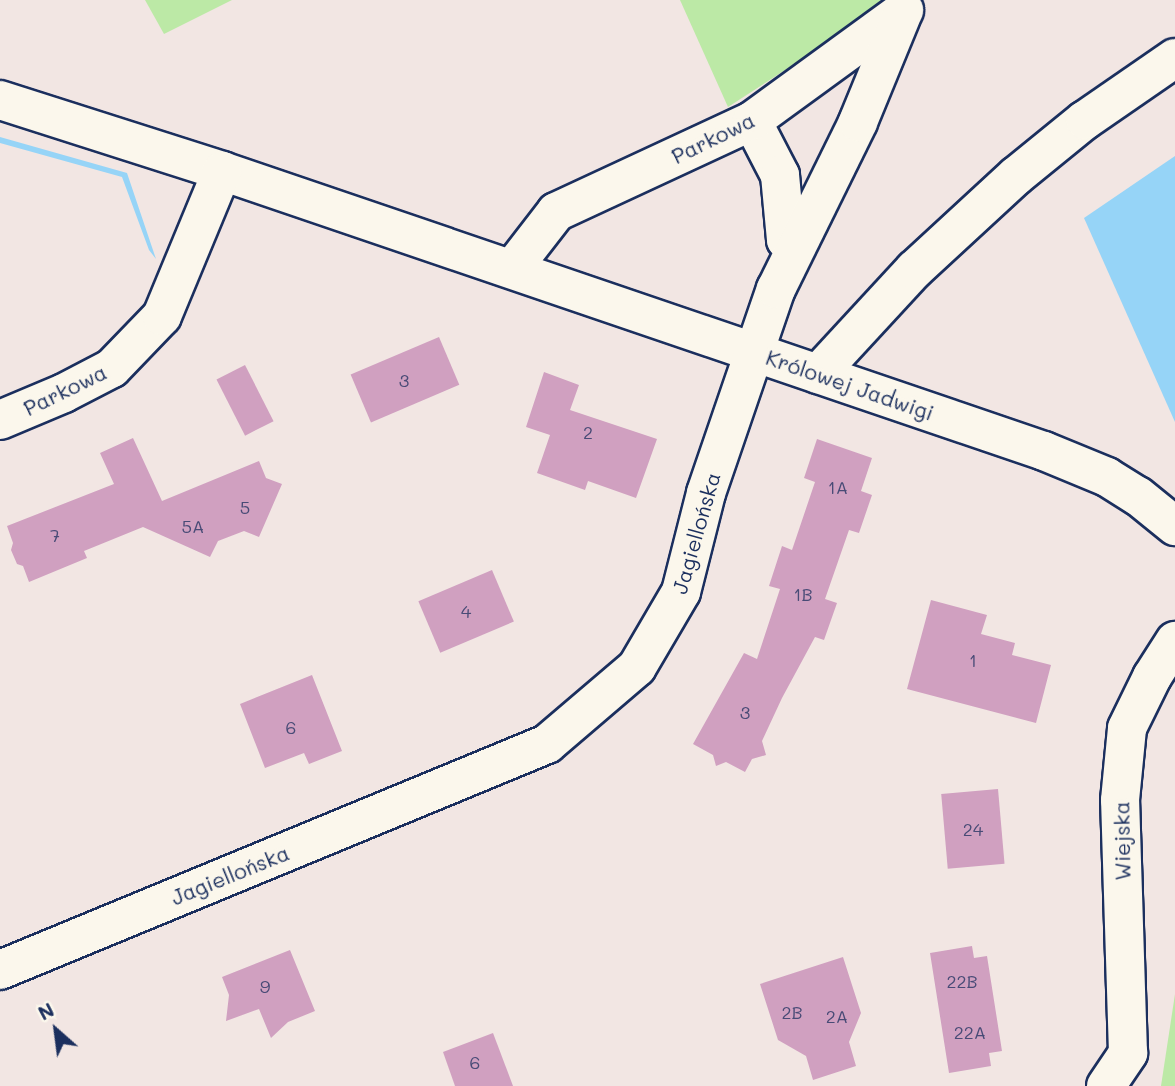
<!DOCTYPE html>
<html>
<head>
<meta charset="utf-8">
<style>
	body { margin:0 }
	#map { position:relative; width:1175px; height:1086px; overflow:hidden; background:#f2e6e3; font-family:Mali,sans-serif }
	div>[style] { position:absolute }
	[style*='--x'] { left:calc(var(--x)*1px); top:calc(var(--y)*1px); width:calc(var(--w)*1px); rotate:calc(var(--a)*1deg) }
	.green>* { inset:0; background:#bce9a6 }
	.water>* { inset:0; background:#96d4f7 }
	.building>* { inset:0; background:#d0a0c0; transform-origin:0 0 }
	.roads { filter:drop-shadow(2px 0 #1b2f5e) drop-shadow(-2px 0 #1b2f5e) drop-shadow(0 2px #1b2f5e) drop-shadow(0 -2px #1b2f5e) }
	.minor>* { height:38px; margin:-19px; padding:0 19px; transform-origin:19px; border-radius:19px; background:#fbf7ec }
	span { translate:-50% -50%; white-space:nowrap; text-align:center; line-height:1.15; -webkit-text-stroke:7px #fbf7ec; paint-order:stroke }
	.number-label { font-size:18px; color:#484b76 }
	.number-label span { -webkit-text-stroke-width:0 }
	.street-label { font-size:21px; color:#1b2f5e }
	.north { position:absolute; left:21px; top:995px; width:70px; height:70px; -webkit-text-stroke:5px #fbf7ec; paint-order:stroke; rotate:332deg; font-size:19px; font-weight:700; line-height:28px; text-align:center; color:#1b2f5e }
	.north::after { content:''; display:block; margin:auto; width:24px; height:32px; background:#1b2f5e; clip-path:polygon(50% 0,100% 100%,50% 72%,0 100%) }
</style>
</head>
<body>
<div id="map">
	<div class="green">
		<i style="clip-path:polygon(145px 0,232px 0,164px 34px)"></i>
		<i style="clip-path:polygon(680px 0,893px 0,728px 107px)"></i>
		<i style="clip-path:polygon(1175px 994px,1175px 1086px,1161px 1086px)"></i>
	</div>
	<div class="water">
		<i style="clip-path:polygon(0 137px,127px 173px,156px 259px,149px 250px,122px 177px,0 143px)"></i>
		<i style="clip-path:polygon(1175px 156px,1175px 422px,1084px 218px)"></i>
	</div>
	<div class="building">
		<i style="left:439px;top:337px;width:52px;height:96px;rotate:67deg"></i>
		<i style="left:245px;top:365px;width:63px;height:32px;rotate:63deg"></i>
		<i style="clip-path:polygon(544px 372px,579px 385px,570px 410px,657px 439px,636px 498px,588px 481px,585px 490px,537px 473px,550px 435px,526px 427px)"></i>
		<i style="clip-path:polygon(133px 438px,162px 501px,259px 461px,266px 478px,282px 484px,259px 537px,244px 531px,218px 541px,210px 557px,143px 527px,84px 551px,87px 558px,29px 582px,23px 566px,17px 564px,11px 550px,13px 543px,7px 526px,114px 484px,100px 453px)"></i>
		<i style="clip-path:polygon(817px 439px,872px 458px,861px 491px,872px 495px,859px 533px,849px 530px,825px 599px,837px 603px,824px 640px,815px 637px,782px 698px,762px 741px,766px 755px,752px 759px,745px 772px,726px 762px,716px 766px,713px 755px,693px 744px,744px 653px,757px 659px,780px 589px,769px 586px,782px 546px,792px 550px,815px 482px,804px 478px)"></i>
		<i style="left:492px;top:570px;width:56px;height:80px;rotate:67deg"></i>
		<i style="clip-path:polygon(931px 600px,987px 615px,981px 634px,1015px 643px,1012px 655px,1051px 665px,1036px 723px,907px 689px)"></i>
		<i style="clip-path:polygon(312px 675px,342px 751px,309px 764px,304px 753px,265px 768px,240px 704px)"></i>
		<i style="left:998px;top:789px;width:75px;height:57px;rotate:85deg"></i>
		<i style="clip-path:polygon(972px 946px,974px 958px,987px 956px,1002px 1051px,989px 1053px,991px 1066px,949px 1073px,930px 953px)"></i>
		<i style="clip-path:polygon(290px 950px,315px 1011px,288px 1022px,271px 1038px,259px 1009px,226px 1021px,229px 995px,222px 977px)"></i>
		<i style="clip-path:polygon(843px 957px,861px 1013px,849px 1042px,856px 1066px,813px 1080px,806px 1056px,778px 1040px,760px 984px)"></i>
		<i style="clip-path:polygon(493px 1033px,513px 1086px,455px 1086px,443px 1052px)"></i>
	</div>
	<div class="roads">
		<div class="minor">
			<i style="--x:0;--y:100;--w:233;--a:17.7"></i>
			<i style="--x:222;--y:171;--w:868;--a:18.81"></i>
			<i style="--x:1044;--y:451;--w:68;--a:22.4"></i>
			<i style="--x:1107;--y:477;--w:36;--a:32"></i>
			<i style="--x:1138;--y:496;--w:48;--a:39"></i>
			<i style="--x:752;--y:121;--w:61;--a:62.6"></i>
			<i style="--x:780;--y:175;--w:65;--a:84.7"></i>
			<i style="--x:786;--y:240;--w:10;--a:29"></i>
			<i style="--x:512;--y:269;--w:72;--a:-52.3"></i>
			<i style="--x:556;--y:212;--w:216;--a:-24.9"></i>
			<i style="--x:752;--y:121;--w:188;--a:-36.1"></i>
			<i style="--x:818;--y:374;--w:142;--a:-47.3"></i>
			<i style="--x:914;--y:270;--w:139;--a:-42.7"></i>
			<i style="--x:1016;--y:176;--w:89;--a:-39.1"></i>
			<i style="--x:1085;--y:120;--w:109;--a:-34.6"></i>
			<i style="--x:0;--y:420;--w:69;--a:-22.9"></i>
			<i style="--x:64;--y:393;--w:54;--a:-27.5"></i>
			<i style="--x:112;--y:368;--w:72;--a:-46.1"></i>
			<i style="--x:162;--y:316;--w:157;--a:-67.5"></i>
			<i style="--x:0;--y:970;--w:592;--a:-22.45"></i>
			<i style="--x:547;--y:744;--w:118;--a:-40.5"></i>
			<i style="--x:637;--y:667;--w:87;--a:-59.6"></i>
			<i style="--x:681;--y:592;--w:102;--a:-75.8"></i>
			<i style="--x:706;--y:493;--w:216;--a:-71.1"></i>
			<i style="--x:776;--y:289;--w:186;--a:-63.8"></i>
			<i style="--x:858;--y:122;--w:121;--a:-67.7"></i>
			<i style="--x:1106;--y:1086;--w:40;--a:-56"></i>
			<i style="--x:1128;--y:1053;--w:253;--a:-91.8"></i>
			<i style="--x:1120;--y:800;--w:72;--a:-84.4"></i>
			<i style="--x:1127;--y:728;--w:57;--a:-63.9"></i>
			<i style="--x:1152;--y:677;--w:43;--a:-57.4"></i>
		</div>
	</div>
	<div class="number-label">
		<span style="left:404px;top:380px">3</span>
		<span style="left:588px;top:432px">2</span>
		<span style="left:838px;top:487px">1A</span>
		<span style="left:245px;top:507px">5</span>
		<span style="left:193px;top:526px">5A</span>
		<span style="left:55px;top:535px">7</span>
		<span style="left:803px;top:594px">1B</span>
		<span style="left:466px;top:611px">4</span>
		<span style="left:973px;top:660px">1</span>
		<span style="left:745px;top:712px">3</span>
		<span style="left:291px;top:727px">6</span>
		<span style="left:973px;top:829px">24</span>
		<span style="left:962px;top:981px">22B</span>
		<span style="left:265px;top:986px">9</span>
		<span style="left:792px;top:1012px">2B</span>
		<span style="left:837px;top:1016px">2A</span>
		<span style="left:970px;top:1032px">22A</span>
		<span style="left:475px;top:1062px">6</span>
	</div>
	<div class="street-label">
		<span style="left:713px;top:138px;rotate:-26deg">Parkowa</span>
		<span style="left:850px;top:385px;rotate:19deg">Królowej Jadwigi</span>
		<span style="left:65px;top:390px;rotate:-26deg">Parkowa</span>
		<span style="left:696px;top:533px;rotate:-74deg">Jagiellońska</span>
		<span style="left:1122px;top:841px;rotate:-91deg">Wiejska</span>
		<span style="left:230px;top:875px;rotate:-22deg">Jagiellońska</span>
	</div>
	<div class="north">N</div>
</div>
</body>
</html>
